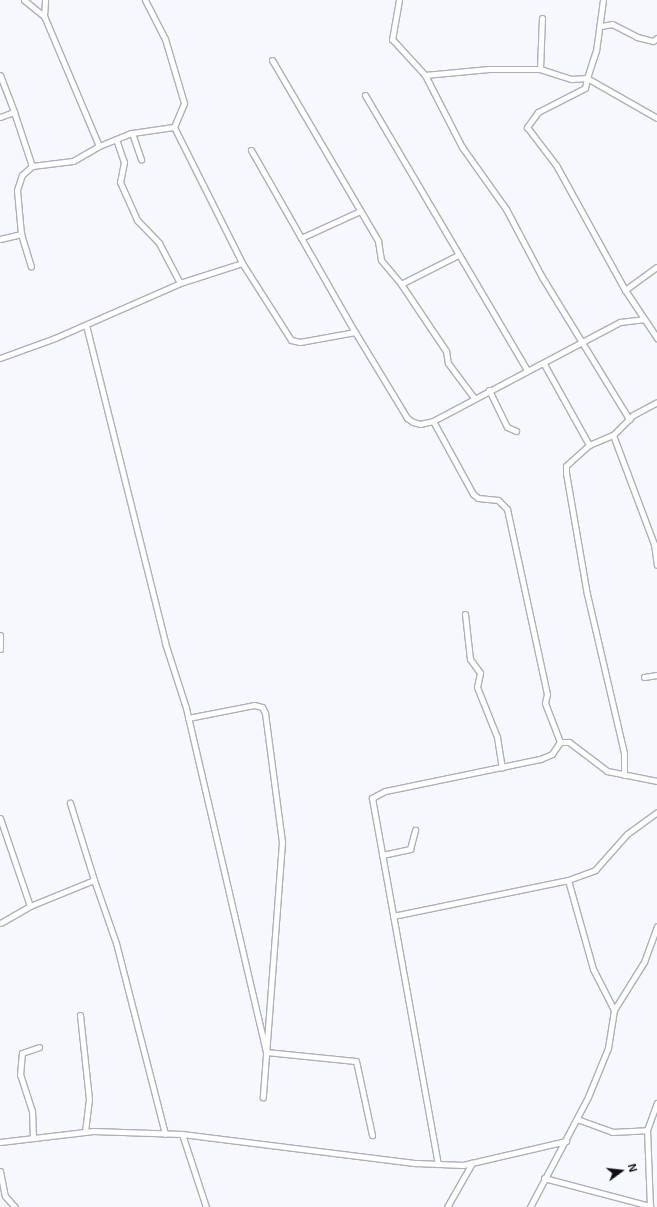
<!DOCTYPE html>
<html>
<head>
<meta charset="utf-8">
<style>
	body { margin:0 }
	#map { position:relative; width:657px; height:1207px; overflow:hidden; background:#f7f8fe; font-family:Helvetica,sans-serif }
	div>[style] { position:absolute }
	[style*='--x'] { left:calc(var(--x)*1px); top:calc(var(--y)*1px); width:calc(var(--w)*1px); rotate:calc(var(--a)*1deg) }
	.roads { filter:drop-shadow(1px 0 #aeafbd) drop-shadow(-1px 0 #aeafbd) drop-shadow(0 1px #aeafbd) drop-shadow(0 -1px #aeafbd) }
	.minor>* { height:5px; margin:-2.5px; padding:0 2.5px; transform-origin:2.5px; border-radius:2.5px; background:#fff }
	span { translate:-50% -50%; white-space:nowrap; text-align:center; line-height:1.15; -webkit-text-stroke:3px #f7f8fe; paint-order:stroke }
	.north { position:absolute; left:601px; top:1151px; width:40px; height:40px; -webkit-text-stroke:3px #f7f8fe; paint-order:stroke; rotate:75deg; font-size:11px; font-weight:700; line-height:16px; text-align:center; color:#0f0f14 }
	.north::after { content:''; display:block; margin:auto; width:14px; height:18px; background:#0f0f14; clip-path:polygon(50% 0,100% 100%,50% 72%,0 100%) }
</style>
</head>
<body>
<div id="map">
	<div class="roads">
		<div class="minor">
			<i style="--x:24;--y:0;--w:26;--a:39"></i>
			<i style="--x:399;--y:0;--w:40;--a:100"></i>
			<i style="--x:392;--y:39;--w:49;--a:47.5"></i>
			<i style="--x:425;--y:75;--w:81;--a:62.8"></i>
			<i style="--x:462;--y:147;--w:76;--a:54.6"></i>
			<i style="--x:506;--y:209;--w:77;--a:62.1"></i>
			<i style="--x:542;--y:277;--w:167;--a:58.5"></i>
			<i style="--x:601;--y:26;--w:11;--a:-10"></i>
			<i style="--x:612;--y:24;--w:28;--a:27"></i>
			<i style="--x:637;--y:37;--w:16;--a:14"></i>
			<i style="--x:653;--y:41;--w:5;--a:-37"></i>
			<i style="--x:272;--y:60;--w:210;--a:59.6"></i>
			<i style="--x:378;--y:241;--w:19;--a:81"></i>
			<i style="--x:381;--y:260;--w:31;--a:50"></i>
			<i style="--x:401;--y:284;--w:81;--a:56.1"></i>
			<i style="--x:446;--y:351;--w:12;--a:81"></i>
			<i style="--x:448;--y:363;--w:44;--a:53.4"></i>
			<i style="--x:540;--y:69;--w:51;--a:-87.8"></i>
			<i style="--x:0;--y:75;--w:40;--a:69"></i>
			<i style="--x:425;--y:75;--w:64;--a:-5.4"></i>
			<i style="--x:489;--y:69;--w:51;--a:0"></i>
			<i style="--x:540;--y:69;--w:33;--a:18"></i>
			<i style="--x:571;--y:79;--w:16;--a:-4"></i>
			<i style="--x:587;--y:78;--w:28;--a:-72"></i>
			<i style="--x:596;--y:51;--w:51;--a:-82.2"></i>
			<i style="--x:365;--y:95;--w:319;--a:59.5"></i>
			<i style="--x:0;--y:117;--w:15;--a:-20"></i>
			<i style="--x:14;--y:112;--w:57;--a:71.6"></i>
			<i style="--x:32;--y:166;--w:41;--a:-7"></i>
			<i style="--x:73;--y:161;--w:30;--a:-30"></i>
			<i style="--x:99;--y:146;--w:141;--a:-112.9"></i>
			<i style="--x:44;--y:16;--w:16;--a:-86"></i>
			<i style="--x:657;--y:118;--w:81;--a:-150.3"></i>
			<i style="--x:587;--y:78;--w:10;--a:101"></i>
			<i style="--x:585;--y:88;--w:53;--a:152.9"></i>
			<i style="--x:538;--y:112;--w:19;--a:126"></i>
			<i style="--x:527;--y:127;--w:48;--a:52.7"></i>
			<i style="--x:556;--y:165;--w:143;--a:61.1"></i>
			<i style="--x:625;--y:290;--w:58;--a:56.3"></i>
			<i style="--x:174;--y:127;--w:152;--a:63.4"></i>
			<i style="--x:242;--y:263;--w:91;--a:57.5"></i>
			<i style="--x:291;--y:340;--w:9;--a:13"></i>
			<i style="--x:300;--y:342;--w:56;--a:-10.3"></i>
			<i style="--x:132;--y:133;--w:42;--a:-8.1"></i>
			<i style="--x:174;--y:127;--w:26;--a:-67"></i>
			<i style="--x:184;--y:103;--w:67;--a:-106.5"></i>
			<i style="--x:165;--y:39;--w:44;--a:-117.1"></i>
			<i style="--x:116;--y:139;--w:24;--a:71"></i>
			<i style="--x:124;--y:162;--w:20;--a:101"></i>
			<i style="--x:120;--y:182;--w:42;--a:65.9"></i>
			<i style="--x:137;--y:220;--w:32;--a:46"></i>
			<i style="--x:159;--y:243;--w:45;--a:62.3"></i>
			<i style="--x:99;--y:146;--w:35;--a:-22"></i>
			<i style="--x:132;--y:133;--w:28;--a:71"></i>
			<i style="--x:251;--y:150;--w:210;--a:60.3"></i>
			<i style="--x:355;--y:332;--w:100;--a:58.8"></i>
			<i style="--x:407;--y:418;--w:7;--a:34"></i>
			<i style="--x:413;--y:422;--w:7;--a:16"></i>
			<i style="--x:420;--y:424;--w:13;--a:-13"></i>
			<i style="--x:433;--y:421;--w:212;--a:-27.9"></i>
			<i style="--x:620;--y:322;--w:23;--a:-7"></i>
			<i style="--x:21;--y:234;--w:34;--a:73"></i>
			<i style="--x:301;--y:238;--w:65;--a:-24.6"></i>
			<i style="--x:0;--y:239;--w:22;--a:-13"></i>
			<i style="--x:21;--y:234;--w:44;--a:-95.2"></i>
			<i style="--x:17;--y:190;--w:16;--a:-72"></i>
			<i style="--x:22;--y:175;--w:13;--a:-42"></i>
			<i style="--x:401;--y:284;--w:64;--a:-27"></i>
			<i style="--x:625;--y:290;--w:39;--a:-36"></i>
			<i style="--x:86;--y:325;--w:328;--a:76"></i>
			<i style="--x:165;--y:643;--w:68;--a:72.1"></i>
			<i style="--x:186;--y:708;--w:353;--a:76.9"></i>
			<i style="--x:266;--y:1052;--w:90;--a:5.7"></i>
			<i style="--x:356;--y:1061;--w:76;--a:77.8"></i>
			<i style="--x:0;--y:358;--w:59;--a:-20"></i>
			<i style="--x:55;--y:338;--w:137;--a:-23.7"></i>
			<i style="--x:180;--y:283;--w:65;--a:-17.9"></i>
			<i style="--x:544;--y:364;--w:93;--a:60.9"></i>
			<i style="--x:589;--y:445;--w:26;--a:-23"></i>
			<i style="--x:613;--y:435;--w:28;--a:-45"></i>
			<i style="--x:633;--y:415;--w:27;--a:-28"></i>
			<i style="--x:489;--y:390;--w:41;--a:64.1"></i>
			<i style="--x:507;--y:427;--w:10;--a:24"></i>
			<i style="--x:433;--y:421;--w:83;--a:61.3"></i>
			<i style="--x:473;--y:494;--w:6;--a:39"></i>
			<i style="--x:478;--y:498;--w:20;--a:6"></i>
			<i style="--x:498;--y:500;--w:13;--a:45"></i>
			<i style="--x:507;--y:509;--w:189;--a:77.8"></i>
			<i style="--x:547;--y:694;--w:9;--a:103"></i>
			<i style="--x:545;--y:703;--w:42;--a:69"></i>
			<i style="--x:560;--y:742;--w:14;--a:124"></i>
			<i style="--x:552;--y:754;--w:13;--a:157"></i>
			<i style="--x:540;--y:759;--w:158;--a:168.3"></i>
			<i style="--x:385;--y:791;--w:15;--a:152"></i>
			<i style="--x:372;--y:798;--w:372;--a:79.8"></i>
			<i style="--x:613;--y:435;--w:116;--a:69.4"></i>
			<i style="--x:654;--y:544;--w:21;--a:82"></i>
			<i style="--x:589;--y:445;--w:31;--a:138"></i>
			<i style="--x:566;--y:466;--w:7;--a:90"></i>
			<i style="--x:566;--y:473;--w:123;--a:80.2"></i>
			<i style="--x:587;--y:594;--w:163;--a:76.9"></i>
			<i style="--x:624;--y:753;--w:22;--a:90"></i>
			<i style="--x:465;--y:614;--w:45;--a:83.7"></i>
			<i style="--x:470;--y:659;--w:17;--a:54"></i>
			<i style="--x:480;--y:673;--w:14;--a:102"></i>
			<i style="--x:477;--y:687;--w:54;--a:68.2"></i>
			<i style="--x:497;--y:737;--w:31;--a:81"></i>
			<i style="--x:0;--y:635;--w:14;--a:90"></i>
			<i style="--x:644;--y:677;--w:13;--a:-9"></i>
			<i style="--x:188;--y:718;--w:67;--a:-11.1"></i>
			<i style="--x:254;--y:705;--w:8;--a:14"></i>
			<i style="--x:262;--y:707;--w:7;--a:63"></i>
			<i style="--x:265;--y:713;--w:130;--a:82.5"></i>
			<i style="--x:282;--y:842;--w:256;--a:94.3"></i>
			<i style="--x:560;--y:742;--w:9;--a:0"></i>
			<i style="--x:569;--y:742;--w:48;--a:37.3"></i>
			<i style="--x:607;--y:771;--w:51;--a:11.3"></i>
			<i style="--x:0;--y:818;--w:93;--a:71.2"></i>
			<i style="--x:30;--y:906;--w:34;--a:150"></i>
			<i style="--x:382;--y:855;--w:29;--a:-12"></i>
			<i style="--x:410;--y:849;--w:20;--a:-75"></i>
			<i style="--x:94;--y:880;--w:67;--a:70.8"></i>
			<i style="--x:116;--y:943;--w:197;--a:75.6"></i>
			<i style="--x:568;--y:880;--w:29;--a:-20"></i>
			<i style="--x:595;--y:870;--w:48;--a:-48.4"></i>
			<i style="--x:627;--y:834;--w:37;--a:-36"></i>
			<i style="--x:30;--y:906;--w:69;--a:-22.1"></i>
			<i style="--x:94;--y:880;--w:81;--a:-107.3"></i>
			<i style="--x:393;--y:916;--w:179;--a:-11.6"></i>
			<i style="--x:568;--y:880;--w:92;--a:74.3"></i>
			<i style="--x:593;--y:969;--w:46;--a:62.9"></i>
			<i style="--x:80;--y:1015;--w:84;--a:83.9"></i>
			<i style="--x:89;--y:1099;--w:33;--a:97"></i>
			<i style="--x:577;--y:1119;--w:37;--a:20"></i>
			<i style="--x:612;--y:1132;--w:35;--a:-3"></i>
			<i style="--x:182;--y:1134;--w:77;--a:71.8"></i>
			<i style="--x:33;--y:1138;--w:27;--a:-92"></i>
			<i style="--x:32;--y:1111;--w:38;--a:-108"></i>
			<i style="--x:20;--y:1075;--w:22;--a:-85"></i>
			<i style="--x:22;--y:1053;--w:18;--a:-19"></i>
			<i style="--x:0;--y:1142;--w:94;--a:-6.7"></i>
			<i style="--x:93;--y:1131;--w:89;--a:1.9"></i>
			<i style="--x:182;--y:1134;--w:236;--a:7.1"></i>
			<i style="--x:416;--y:1163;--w:47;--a:2.4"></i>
			<i style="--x:463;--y:1165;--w:106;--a:-13.1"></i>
			<i style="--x:0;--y:1171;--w:25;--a:79"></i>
			<i style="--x:5;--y:1196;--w:15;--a:48"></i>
			<i style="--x:544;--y:1178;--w:110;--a:14.8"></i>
			<i style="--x:447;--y:1207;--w:51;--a:-60.4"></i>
			<i style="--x:530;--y:1207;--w:124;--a:-62.2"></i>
			<i style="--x:588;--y:1097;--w:53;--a:-67.8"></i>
			<i style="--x:608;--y:1048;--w:38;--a:-81"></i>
			<i style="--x:614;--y:1010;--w:57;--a:-58"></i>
			<i style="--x:644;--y:962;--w:38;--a:-70"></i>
			<i style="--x:650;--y:1207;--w:77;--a:-92.2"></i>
			<i style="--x:647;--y:1130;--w:29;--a:-70"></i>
		</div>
	</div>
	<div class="north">N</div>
</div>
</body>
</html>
